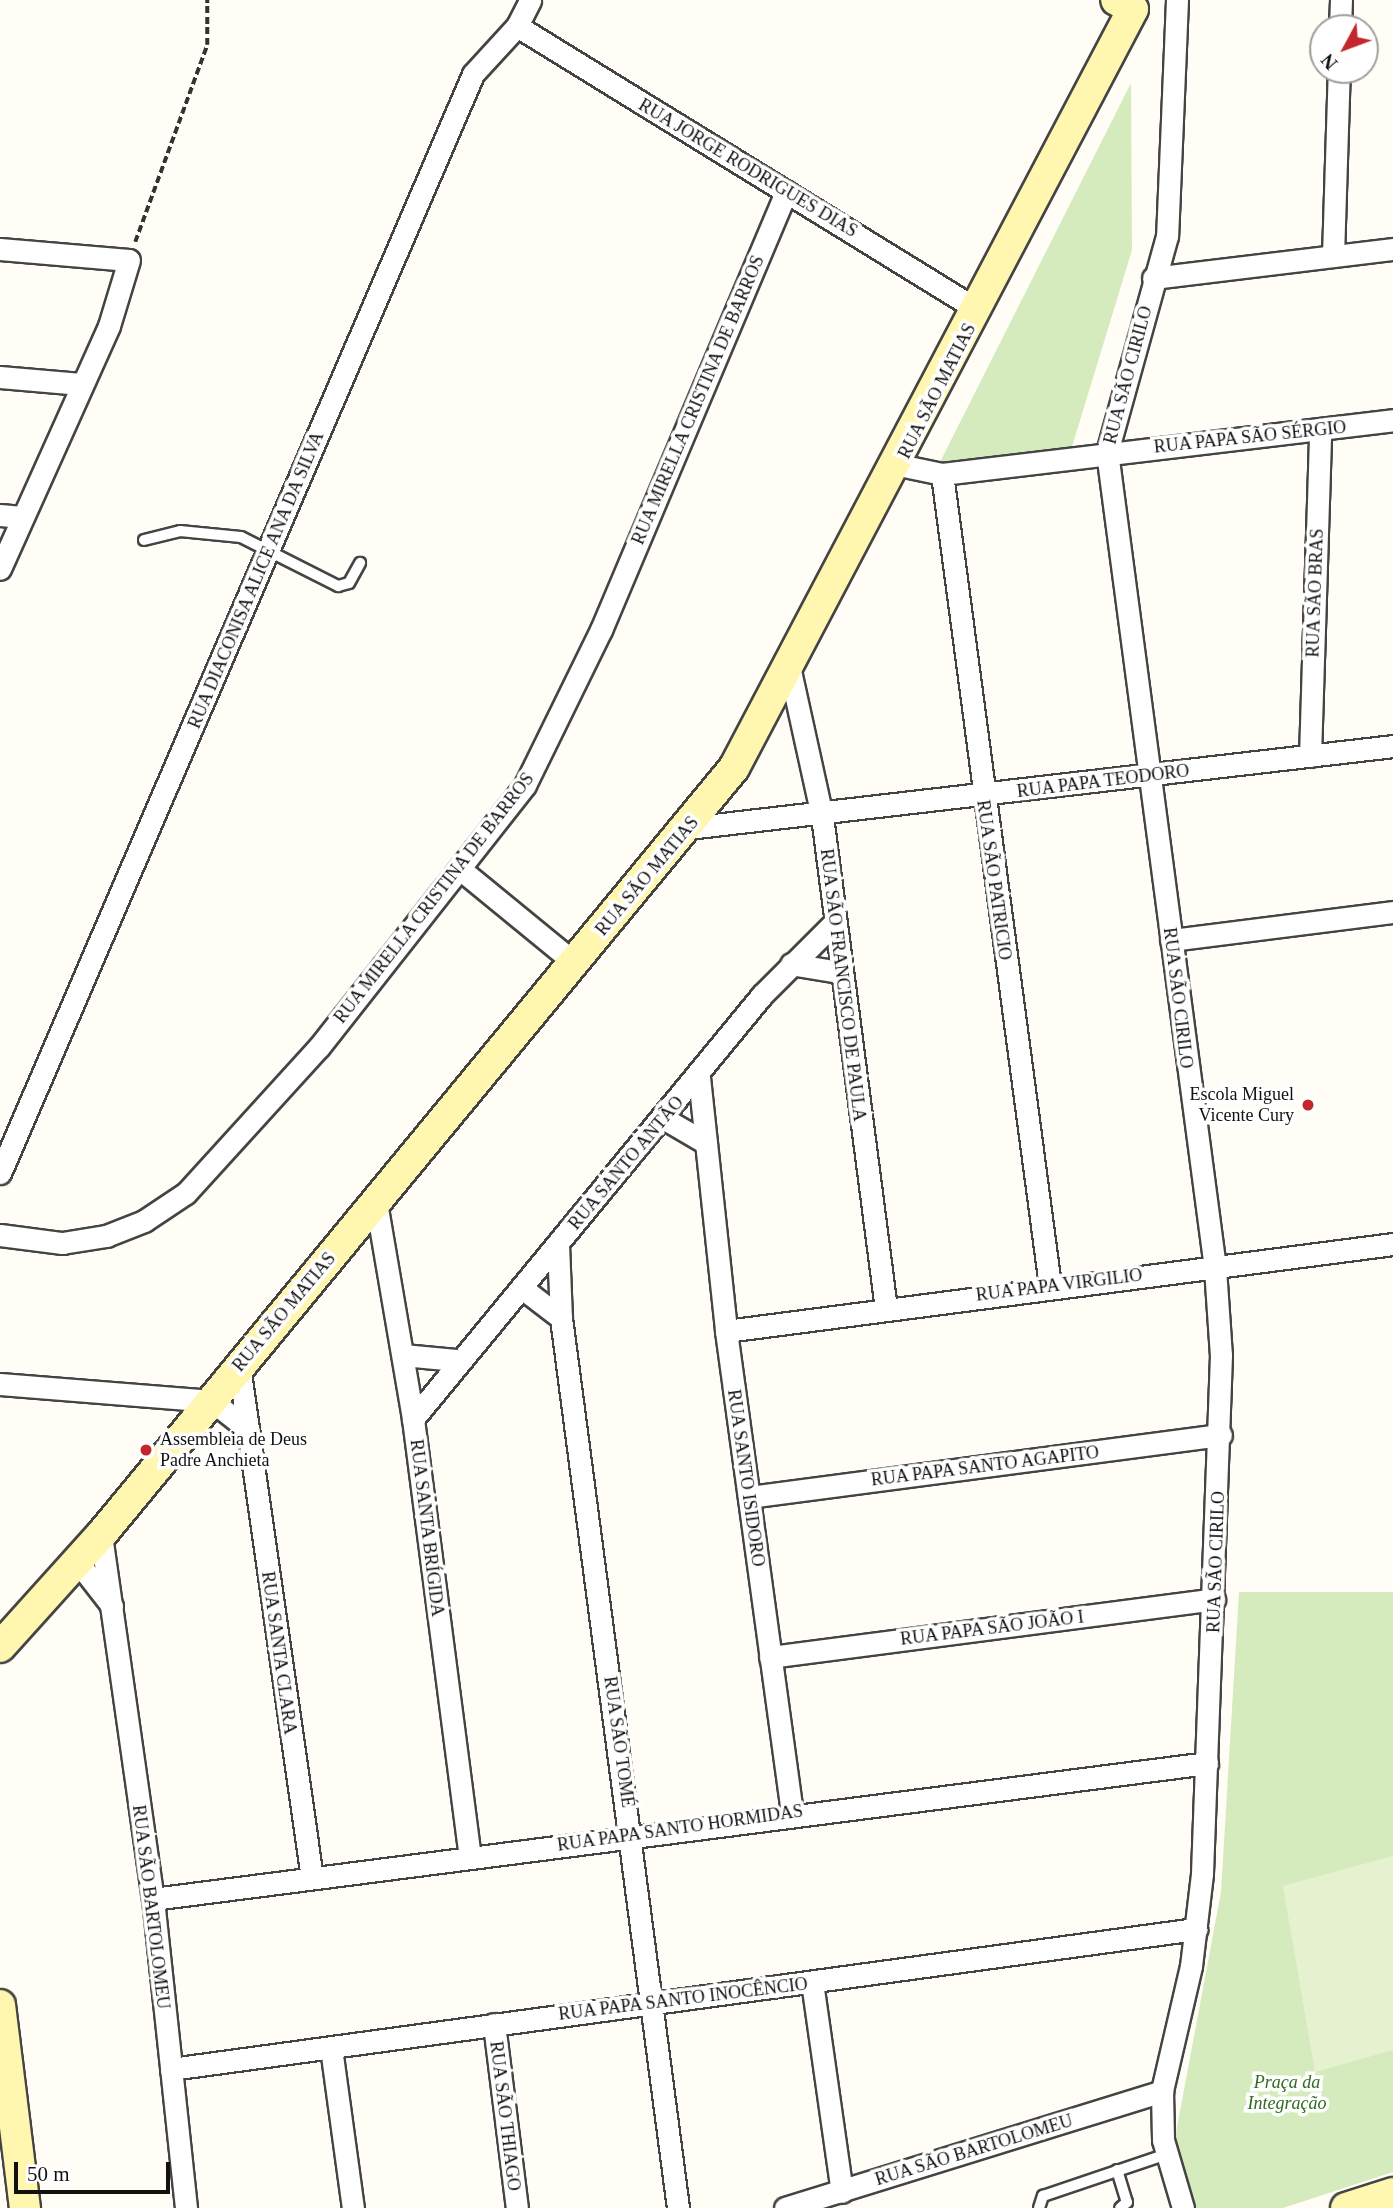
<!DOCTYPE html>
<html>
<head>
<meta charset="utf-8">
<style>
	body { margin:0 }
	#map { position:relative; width:1393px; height:2208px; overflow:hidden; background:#fffdf5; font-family:"Times New Roman",serif }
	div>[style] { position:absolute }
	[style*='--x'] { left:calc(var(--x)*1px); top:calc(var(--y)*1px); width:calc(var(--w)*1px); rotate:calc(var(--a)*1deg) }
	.green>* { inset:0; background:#d5ebbd }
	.pitch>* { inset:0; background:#e6f2cf }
	.path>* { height:3.5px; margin-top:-1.75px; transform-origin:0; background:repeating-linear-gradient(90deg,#333 0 7px,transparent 0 10.5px) }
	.roads { filter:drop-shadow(2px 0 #444) drop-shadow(-2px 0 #444) drop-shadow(0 2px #444) drop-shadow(0 -2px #444) }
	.lane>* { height:10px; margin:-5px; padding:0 5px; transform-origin:5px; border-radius:5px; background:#fff }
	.street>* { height:21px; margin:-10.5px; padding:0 10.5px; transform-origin:10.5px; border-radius:10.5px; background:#fff }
	.secondary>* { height:30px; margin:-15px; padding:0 15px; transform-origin:15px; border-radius:15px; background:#fff6b0 }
	.dots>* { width:19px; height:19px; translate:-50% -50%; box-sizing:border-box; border:4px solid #fff; border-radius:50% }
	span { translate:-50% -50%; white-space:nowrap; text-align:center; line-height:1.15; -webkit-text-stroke:7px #fff; paint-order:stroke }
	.street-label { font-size:18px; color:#111 }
	.poi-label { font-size:18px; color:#111 }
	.right { translate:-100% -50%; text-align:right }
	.left { translate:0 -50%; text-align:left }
	.park-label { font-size:18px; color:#2f6b1f; font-style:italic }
	.north { position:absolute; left:1309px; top:14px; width:70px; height:70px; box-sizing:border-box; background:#fff; border:2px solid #a0a0a0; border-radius:50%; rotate:229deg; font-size:19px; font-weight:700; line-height:28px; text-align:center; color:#111 }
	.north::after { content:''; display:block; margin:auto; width:24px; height:32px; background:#c4262e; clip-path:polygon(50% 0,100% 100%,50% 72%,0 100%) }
	.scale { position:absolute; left:14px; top:2162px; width:156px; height:32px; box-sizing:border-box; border:4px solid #111; border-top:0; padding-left:9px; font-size:21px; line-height:24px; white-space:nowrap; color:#111; -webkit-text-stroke:5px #fff; paint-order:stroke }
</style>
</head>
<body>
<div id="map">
	<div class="green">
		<i style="clip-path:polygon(1131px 83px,1132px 250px,1071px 450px,940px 462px)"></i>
		<i style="clip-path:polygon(1239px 1592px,1393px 1592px,1393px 2172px,1283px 2208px,1196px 2208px,1175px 2138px,1221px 1892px)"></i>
	</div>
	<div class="pitch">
		<i style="clip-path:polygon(1393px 1856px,1393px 2050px,1315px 2072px,1283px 1886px)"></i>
	</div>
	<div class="path">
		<i style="--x:135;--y:242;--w:210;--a:-69.9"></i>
		<i style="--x:207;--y:45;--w:45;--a:-90"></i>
	</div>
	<div class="roads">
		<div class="lane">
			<i style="--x:144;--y:540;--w:37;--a:-14"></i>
			<i style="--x:180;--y:531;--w:61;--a:5.6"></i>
			<i style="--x:241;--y:537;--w:109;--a:26.8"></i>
			<i style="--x:338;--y:586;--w:11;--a:-15"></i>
			<i style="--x:349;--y:583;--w:23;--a:-61"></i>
			<i style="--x:1117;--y:2170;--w:34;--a:73"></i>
			<i style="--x:1127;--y:2202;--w:9;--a:139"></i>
			<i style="--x:1039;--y:2208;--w:13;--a:-72"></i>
			<i style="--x:1043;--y:2196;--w:131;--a:-18.7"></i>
		</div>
		<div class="street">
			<i style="--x:1177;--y:0;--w:236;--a:92.4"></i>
			<i style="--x:1167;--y:236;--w:224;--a:105.5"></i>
			<i style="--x:1107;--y:452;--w:823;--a:82.46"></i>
			<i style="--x:1215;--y:1268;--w:87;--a:86.1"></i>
			<i style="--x:1221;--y:1355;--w:519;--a:92.1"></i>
			<i style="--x:1202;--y:1874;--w:93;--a:96.8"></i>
			<i style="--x:1191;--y:1966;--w:128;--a:103.1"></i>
			<i style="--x:1162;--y:2091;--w:49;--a:88.8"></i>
			<i style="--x:1163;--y:2140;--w:71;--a:73.6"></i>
			<i style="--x:517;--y:26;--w:541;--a:31.64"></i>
			<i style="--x:1340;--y:28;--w:28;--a:-88"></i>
			<i style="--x:0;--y:249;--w:129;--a:4.9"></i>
			<i style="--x:129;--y:260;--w:69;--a:106.9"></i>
			<i style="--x:109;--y:326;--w:266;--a:114.2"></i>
			<i style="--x:1333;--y:256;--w:186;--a:-88.2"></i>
			<i style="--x:1153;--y:278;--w:242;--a:-6.9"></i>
			<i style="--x:0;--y:377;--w:81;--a:4.9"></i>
			<i style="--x:899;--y:465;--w:44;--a:11.8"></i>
			<i style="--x:942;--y:474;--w:454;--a:-6.8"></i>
			<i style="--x:942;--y:474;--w:819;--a:82.42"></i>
			<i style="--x:0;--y:515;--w:22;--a:5"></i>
			<i style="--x:789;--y:666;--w:154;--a:77.6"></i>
			<i style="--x:822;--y:816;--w:494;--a:82.6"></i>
			<i style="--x:1310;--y:756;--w:326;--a:-88.2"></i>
			<i style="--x:688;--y:828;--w:710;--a:-6.63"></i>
			<i style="--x:460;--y:869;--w:149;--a:39.3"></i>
			<i style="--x:1171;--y:940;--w:224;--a:-7.2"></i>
			<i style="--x:791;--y:964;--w:50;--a:9.3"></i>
			<i style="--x:699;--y:1077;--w:255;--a:83.9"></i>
			<i style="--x:726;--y:1331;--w:486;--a:82.2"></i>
			<i style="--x:663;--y:1118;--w:50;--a:30.2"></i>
			<i style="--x:0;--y:1173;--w:1196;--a:-66.71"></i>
			<i style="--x:473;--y:74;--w:65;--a:-47.5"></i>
			<i style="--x:517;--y:26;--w:29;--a:-63"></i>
			<i style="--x:376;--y:1202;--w:220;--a:80.3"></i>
			<i style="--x:413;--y:1419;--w:440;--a:82.6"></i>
			<i style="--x:0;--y:1235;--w:63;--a:7.4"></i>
			<i style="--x:62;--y:1243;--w:45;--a:-9"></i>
			<i style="--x:106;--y:1236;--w:41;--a:-21.5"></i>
			<i style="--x:144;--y:1221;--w:50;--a:-33.7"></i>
			<i style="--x:186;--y:1193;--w:197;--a:-47.7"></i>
			<i style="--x:319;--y:1047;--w:333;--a:-51.8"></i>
			<i style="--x:525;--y:785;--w:173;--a:-63.9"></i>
			<i style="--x:601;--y:630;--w:476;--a:-67.1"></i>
			<i style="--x:558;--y:1244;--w:74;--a:87.7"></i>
			<i style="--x:561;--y:1318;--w:898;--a:82.51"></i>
			<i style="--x:522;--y:1288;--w:49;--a:37.6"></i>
			<i style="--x:726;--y:1331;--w:673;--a:-7.43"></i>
			<i style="--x:403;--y:1355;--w:53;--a:5.4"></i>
			<i style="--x:239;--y:1366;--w:517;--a:81.89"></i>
			<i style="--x:0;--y:1384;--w:213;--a:4.6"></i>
			<i style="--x:212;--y:1401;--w:42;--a:38.2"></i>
			<i style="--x:413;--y:1419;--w:549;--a:-50.54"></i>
			<i style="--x:762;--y:995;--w:102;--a:-45"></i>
			<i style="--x:749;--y:1497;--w:476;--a:-7.5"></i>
			<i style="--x:101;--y:1535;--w:368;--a:81.9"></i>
			<i style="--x:153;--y:1899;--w:311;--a:83.9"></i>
			<i style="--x:77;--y:1561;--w:57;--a:52.1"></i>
			<i style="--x:770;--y:1657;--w:448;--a:-7.4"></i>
			<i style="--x:153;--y:1899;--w:1063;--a:-7.35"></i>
			<i style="--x:812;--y:1982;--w:212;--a:81.9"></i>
			<i style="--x:494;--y:2024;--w:185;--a:82.9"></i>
			<i style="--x:331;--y:2048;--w:162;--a:82.2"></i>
			<i style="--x:171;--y:2069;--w:1035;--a:-7.78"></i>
			<i style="--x:785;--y:2208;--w:395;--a:-17.2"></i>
		</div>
		<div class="secondary">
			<i style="--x:0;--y:1647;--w:151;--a:-48"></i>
			<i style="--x:101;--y:1535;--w:994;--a:-50.47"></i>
			<i style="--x:734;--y:768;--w:857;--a:-62.27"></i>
			<i style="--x:1133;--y:9;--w:19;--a:-152"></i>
			<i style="--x:0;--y:2005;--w:205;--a:83"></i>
			<i style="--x:1346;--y:2208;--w:49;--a:-17.7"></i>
		</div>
	</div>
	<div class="dots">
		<i style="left:1308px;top:1105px;background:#c4262e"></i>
		<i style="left:146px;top:1450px;background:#c4262e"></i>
	</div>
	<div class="street-label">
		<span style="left:748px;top:168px;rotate:31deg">RUA JORGE RODRIGUES DIAS</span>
		<span style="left:1128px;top:375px;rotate:-75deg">RUA SÃO CIRILO</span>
		<span style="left:937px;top:391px;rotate:-63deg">RUA SÃO MATIAS</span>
		<span style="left:698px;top:400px;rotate:-67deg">RUA MIRELLA CRISTINA DE BARROS</span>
		<span style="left:1250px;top:437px;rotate:-6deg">RUA PAPA SÃO SÉRGIO</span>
		<span style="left:256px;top:580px;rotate:-67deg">RUA DIACONISA ALICE ANA DA SILVA</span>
		<span style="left:1315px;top:593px;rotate:-88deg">RUA SÃO BRAS</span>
		<span style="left:1103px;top:781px;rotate:-7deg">RUA PAPA TEODORO</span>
		<span style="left:647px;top:876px;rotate:-50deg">RUA SÃO MATIAS</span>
		<span style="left:994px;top:880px;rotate:82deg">RUA SÃO PATRICIO</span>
		<span style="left:434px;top:898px;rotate:-52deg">RUA MIRELLA CRISTINA DE BARROS</span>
		<span style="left:843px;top:985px;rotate:83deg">RUA SÃO FRANCISCO DE PAULA</span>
		<span style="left:1178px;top:998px;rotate:83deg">RUA SÃO CIRILO</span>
		<span style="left:626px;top:1163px;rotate:-50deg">RUA SANTO ANTÃO</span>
		<span style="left:1059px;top:1285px;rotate:-7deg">RUA PAPA VIRGILIO</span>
		<span style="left:284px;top:1312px;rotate:-50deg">RUA SÃO MATIAS</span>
		<span style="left:985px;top:1466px;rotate:-7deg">RUA PAPA SANTO AGAPITO</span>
		<span style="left:746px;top:1478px;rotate:82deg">RUA SANTO ISIDORO</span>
		<span style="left:427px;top:1528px;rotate:83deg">RUA SANTA BRÍGIDA</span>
		<span style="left:1216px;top:1562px;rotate:-88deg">RUA SÃO CIRILO</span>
		<span style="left:992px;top:1628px;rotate:-7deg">RUA PAPA SÃO JOÃO I</span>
		<span style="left:279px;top:1653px;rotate:82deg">RUA SANTA CLARA</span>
		<span style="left:619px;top:1742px;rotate:82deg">RUA SÃO TOMÉ</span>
		<span style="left:680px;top:1828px;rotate:-8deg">RUA PAPA SANTO HORMIDAS</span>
		<span style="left:151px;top:1907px;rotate:83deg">RUA SÃO BARTOLOMEU</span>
		<span style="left:683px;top:1999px;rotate:-7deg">RUA PAPA SANTO INOCÊNCIO</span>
		<span style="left:505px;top:2116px;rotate:83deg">RUA SÃO THIAGO</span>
		<span style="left:974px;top:2150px;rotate:-17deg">RUA SÃO BARTOLOMEU</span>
	</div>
	<div class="poi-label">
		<span class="right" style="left:1294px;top:1105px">Escola Miguel<br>Vicente Cury</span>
		<span class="left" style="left:160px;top:1450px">Assembleia de Deus<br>Padre Anchieta</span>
	</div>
	<div class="park-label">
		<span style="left:1287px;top:2093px">Praça da<br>Integração</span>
	</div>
	<div class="north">N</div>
	<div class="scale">50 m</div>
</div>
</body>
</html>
